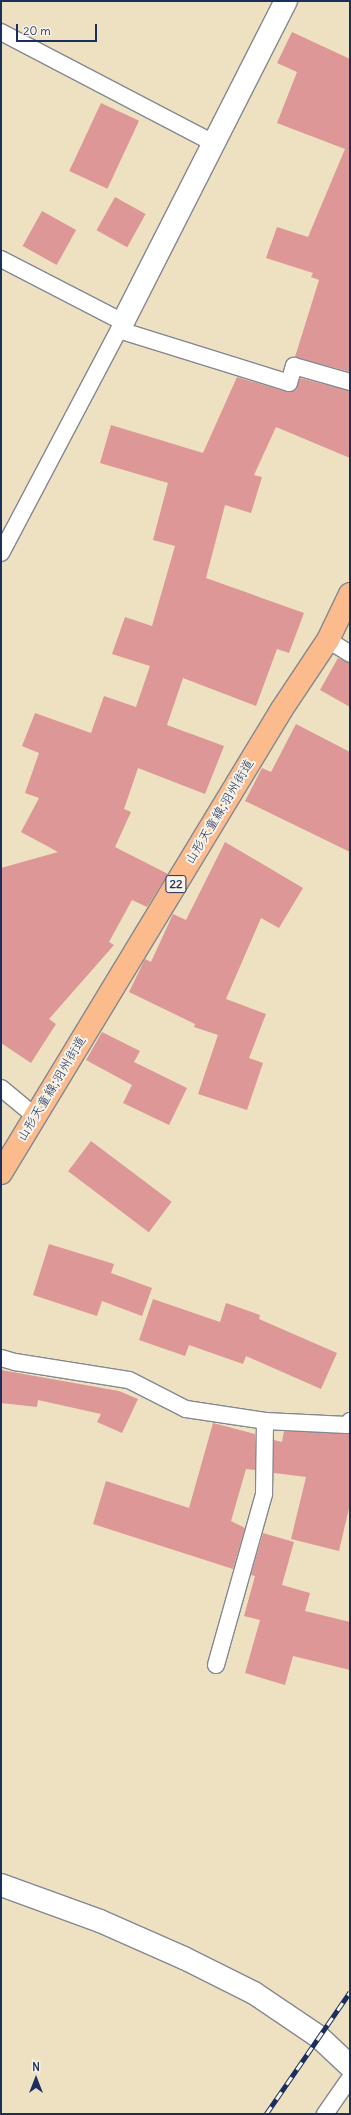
<!DOCTYPE html>
<html>
<head>
<meta charset="utf-8">
<style>
	body { margin:0 }
	#map { position:relative; width:351px; height:2115px; overflow:hidden; background:#eee1c1; font-family:Delius,"Klee One",sans-serif }
	div>[style] { position:absolute }
	[style*='--x'] { left:calc(var(--x)*1px); top:calc(var(--y)*1px); width:calc(var(--w)*1px); rotate:calc(var(--a)*1deg) }
	.building>* { inset:0; background:#dd9796; transform-origin:0 0 }
	.roads { filter:drop-shadow(1px 0 #848890) drop-shadow(-1px 0 #848890) drop-shadow(0 1px #848890) drop-shadow(0 -1px #848890) }
	.service>* { height:16px; margin:-8px; padding:0 8px; transform-origin:8px; border-radius:8px; background:#fff }
	.minor>* { height:22px; margin:-11px; padding:0 11px; transform-origin:11px; border-radius:11px; background:#fff }
	.primary>* { height:22px; margin:-11px; padding:0 11px; transform-origin:11px; border-radius:11px; background:#fbbb8d }
	.rail>* { height:4.5px; margin-top:-2.25px; transform-origin:0; background:repeating-linear-gradient(90deg,#f7f3e8 0 9px,#1b2f5e 0 18px); box-sizing:border-box; border-block:1px solid #1b2f5e }
	span { translate:-50% -50%; white-space:nowrap; text-align:center; line-height:1.15; -webkit-text-stroke:4px #f7f3e8; paint-order:stroke }
	.shield-label span { padding:1px 3px; background:#f7f3e8; border:1px solid; border-radius:3px; -webkit-text-stroke-width:0 }
	.shield-label { font-size:12px; color:#1b2f5e; font-weight:700 }
	.street-label { font-size:13px; color:#1b2f5e }
	.frame { position:absolute; inset:0; border:2px solid #1b2f5e; pointer-events:none }
	.north { position:absolute; left:16px; top:2059px; width:40px; height:40px; -webkit-text-stroke:3px #f7f3e8; paint-order:stroke; rotate:0deg; font-size:11px; font-weight:700; line-height:16px; text-align:center; color:#1b2f5e }
	.north::after { content:''; display:block; margin:auto; width:14px; height:18px; background:#1b2f5e; clip-path:polygon(50% 0,100% 100%,50% 72%,0 100%) }
	.scale { position:absolute; left:16px; top:24px; width:81px; height:18px; box-sizing:border-box; border:2px solid #1b2f5e; border-top:0; padding-left:5px; font-size:12px; line-height:14px; white-space:nowrap; color:#1b2f5e; -webkit-text-stroke:3px #f7f3e8; paint-order:stroke }
</style>
</head>
<body>
<div id="map">
	<div class="building">
		<i style="clip-path:polygon(292px 32px,350px 59px,350px 372px,295px 357px,319px 280px,311px 277px,313px 273px,266px 258px,277px 227px,308px 237px,345px 149px,277px 123px,297px 72px,277px 63px)"></i>
		<i style="left:101px;top:103px;width:42px;height:75px;rotate:25deg"></i>
		<i style="left:115px;top:197px;width:35px;height:38px;rotate:29deg"></i>
		<i style="left:42px;top:211px;width:39px;height:40px;rotate:29deg"></i>
		<i style="clip-path:polygon(237px 377px,287px 392px,296px 390px,300px 378px,350px 391px,350px 458px,276px 427px,254px 475px,262px 477px,251px 513px,225px 505px,206px 578px,304px 613px,289px 653px,277px 649px,256px 706px,183px 678px,167px 725px,224px 746px,205px 794px,138px 768px,124px 809px,131px 812px,115px 847px,168px 874px,147px 907px,132px 900px,109px 942px,114px 945px,49px 1019px,56px 1024px,31px 1063px,1px 1043px,1px 868px,58px 852px,21px 832px,39px 798px,25px 793px,39px 753px,22px 746px,35px 713px,91px 733px,104px 696px,136px 707px,150px 666px,112px 654px,125px 617px,152px 626px,175px 546px,153px 540px,168px 483px,100px 463px,111px 425px,203px 453px)"></i>
		<i style="clip-path:polygon(338px 658px,350px 663px,350px 707px,320px 690px)"></i>
		<i style="clip-path:polygon(296px 724px,350px 752px,350px 852px,245px 801px,262px 768px,271px 772px)"></i>
		<i style="clip-path:polygon(225px 842px,303px 888px,279px 928px,261px 918px,226px 999px,266px 1014px,249px 1058px,263px 1063px,247px 1110px,198px 1094px,218px 1035px,194px 1027px,195px 1024px,129px 992px,145px 959px,151px 962px,173px 914px,186px 920px)"></i>
		<i style="clip-path:polygon(102px 1032px,140px 1051px,134px 1062px,187px 1088px,169px 1125px,123px 1103px,132px 1085px,86px 1060px)"></i>
		<i style="left:91px;top:1141px;width:101px;height:38px;rotate:37deg"></i>
		<i style="clip-path:polygon(49px 1244px,114px 1264px,111px 1273px,152px 1288px,142px 1316px,102px 1301px,97px 1316px,33px 1295px)"></i>
		<i style="clip-path:polygon(153px 1299px,220px 1322px,226px 1303px,260px 1315px,259px 1319px,337px 1353px,321px 1389px,246px 1356px,243px 1364px,189px 1345px,185px 1356px,139px 1340px)"></i>
		<i style="clip-path:polygon(1px 1370px,119px 1391px,138px 1399px,122px 1433px,97px 1422px,101px 1414px,38px 1400px,37px 1407px,1px 1403px)"></i>
		<i style="clip-path:polygon(213px 1423px,255px 1434px,255px 1470px,246px 1469px,231px 1521px,245px 1528px,233px 1569px,93px 1524px,106px 1481px,189px 1508px)"></i>
		<i style="clip-path:polygon(284px 1431px,350px 1434px,350px 1504px,339px 1551px,291px 1539px,306px 1477px,274px 1473px,274px 1440px,282px 1442px)"></i>
		<i style="clip-path:polygon(263px 1533px,294px 1542px,282px 1585px,310px 1593px,305px 1611px,350px 1622px,350px 1670px,293px 1656px,285px 1685px,245px 1673px,260px 1620px,244px 1616px,255px 1576px,251px 1575px)"></i>
	</div>
	<div class="roads">
		<div class="service">
			<i style="--x:1;--y:32;--w:239;--a:27.6"></i>
			<i style="--x:1;--y:259;--w:137;--a:27.3"></i>
			<i style="--x:123;--y:322;--w:261;--a:117.8"></i>
			<i style="--x:119;--y:330;--w:178;--a:17.3"></i>
			<i style="--x:289;--y:383;--w:18;--a:-74"></i>
			<i style="--x:294;--y:366;--w:58;--a:15.9"></i>
			<i style="--x:328;--y:640;--w:26;--a:32"></i>
			<i style="--x:1;--y:1088;--w:45;--a:39.6"></i>
			<i style="--x:1;--y:1358;--w:15;--a:16"></i>
			<i style="--x:15;--y:1362;--w:115;--a:9"></i>
			<i style="--x:129;--y:1380;--w:64;--a:27"></i>
			<i style="--x:186;--y:1409;--w:80;--a:8.6"></i>
			<i style="--x:265;--y:1421;--w:82;--a:2.8"></i>
			<i style="--x:347;--y:1425;--w:5;--a:-53"></i>
			<i style="--x:216;--y:1665;--w:178;--a:-74.3"></i>
			<i style="--x:264;--y:1494;--w:73;--a:-89.2"></i>
			<i style="--x:325;--y:2114;--w:44;--a:-55.2"></i>
		</div>
		<div class="minor">
			<i style="--x:123;--y:322;--w:360;--a:-63.1"></i>
			<i style="--x:1;--y:1885;--w:105;--a:20"></i>
			<i style="--x:100;--y:1921;--w:92;--a:23.8"></i>
			<i style="--x:184;--y:1958;--w:78;--a:26.6"></i>
			<i style="--x:254;--y:1993;--w:78;--a:34.1"></i>
			<i style="--x:319;--y:2037;--w:42;--a:43.1"></i>
		</div>
		<div class="primary">
			<i style="--x:1;--y:1173;--w:542;--a:-58.8"></i>
			<i style="--x:282;--y:709;--w:83;--a:-56.3"></i>
			<i style="--x:328;--y:640;--w:51;--a:-64.4"></i>
		</div>
	</div>
	<div class="rail">
		<i style="--x:266;--y:2114;--w:148;--a:-55.5"></i>
	</div>
	<div class="shield-label">
		<span style="left:176px;top:884px">22</span>
	</div>
	<div class="street-label">
		<span style="left:220px;top:812px;rotate:-59deg">山形天童線;羽州街道</span>
		<span style="left:52px;top:1089px;rotate:-59deg">山形天童線;羽州街道</span>
	</div>
	<div class="frame"></div>
	<div class="north">N</div>
	<div class="scale">20 m</div>
</div>
</body>
</html>
